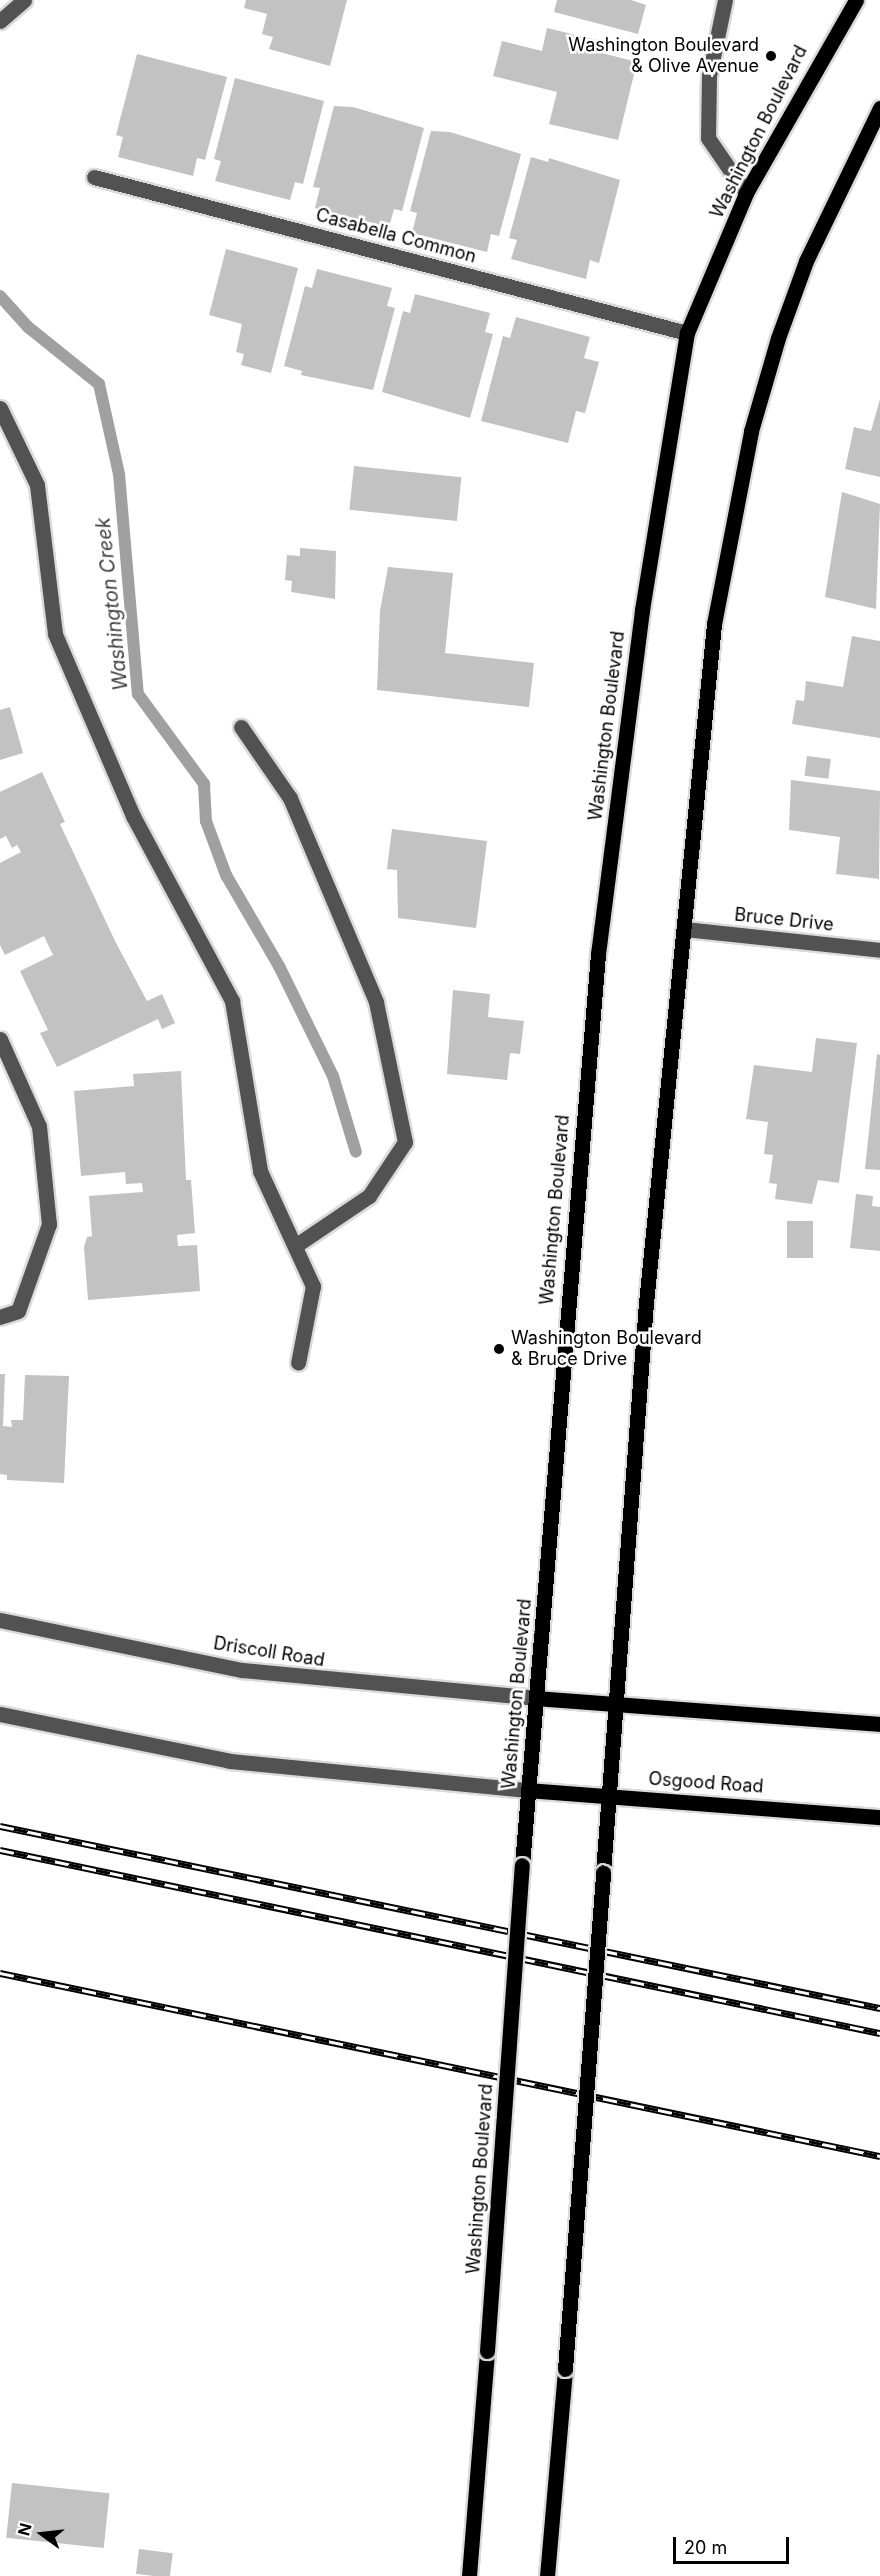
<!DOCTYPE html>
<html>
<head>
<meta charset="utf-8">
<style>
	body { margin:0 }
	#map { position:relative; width:880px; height:2576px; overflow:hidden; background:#fff; font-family:Inter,sans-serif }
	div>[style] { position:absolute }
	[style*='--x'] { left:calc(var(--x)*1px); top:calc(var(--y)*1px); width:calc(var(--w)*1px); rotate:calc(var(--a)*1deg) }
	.stream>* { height:12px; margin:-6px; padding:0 6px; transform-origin:6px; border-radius:6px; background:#a0a0a0 }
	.building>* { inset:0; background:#c2c2c2; transform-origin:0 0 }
	.roads { filter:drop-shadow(2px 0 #dbdbdb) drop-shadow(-2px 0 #dbdbdb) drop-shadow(0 2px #dbdbdb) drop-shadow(0 -2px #dbdbdb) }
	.minor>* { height:15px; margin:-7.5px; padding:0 7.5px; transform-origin:7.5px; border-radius:7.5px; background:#525252 }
	.major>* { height:15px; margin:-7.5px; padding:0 7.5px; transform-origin:7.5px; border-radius:7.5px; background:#000 }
	.rail>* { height:7px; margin-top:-3.5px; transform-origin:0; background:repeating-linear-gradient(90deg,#fff 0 14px,#000 0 28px); box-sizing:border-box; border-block:2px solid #000 }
	.bridges { filter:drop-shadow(2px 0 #dbdbdb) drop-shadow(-2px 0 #dbdbdb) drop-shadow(0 2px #dbdbdb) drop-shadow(0 -2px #dbdbdb) }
	.major-bridge>* { height:15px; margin:-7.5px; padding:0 7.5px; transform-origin:7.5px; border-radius:7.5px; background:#000 }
	.dots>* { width:16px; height:16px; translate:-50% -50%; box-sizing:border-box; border:3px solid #fff; border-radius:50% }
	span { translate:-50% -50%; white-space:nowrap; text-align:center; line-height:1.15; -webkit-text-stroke:5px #fff; paint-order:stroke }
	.poi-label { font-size:18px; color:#000 }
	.right { translate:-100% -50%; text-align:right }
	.left { translate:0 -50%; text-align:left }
	.street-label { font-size:18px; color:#000 }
	.water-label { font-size:20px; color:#414141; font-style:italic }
	.north { position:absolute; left:12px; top:2504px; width:60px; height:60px; -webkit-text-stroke:4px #fff; paint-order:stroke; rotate:285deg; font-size:16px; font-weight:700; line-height:24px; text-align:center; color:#000 }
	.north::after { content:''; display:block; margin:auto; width:21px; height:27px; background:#000; clip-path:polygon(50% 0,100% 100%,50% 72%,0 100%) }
	.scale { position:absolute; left:673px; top:2537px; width:116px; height:27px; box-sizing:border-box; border:3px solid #000; border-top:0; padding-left:8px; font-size:18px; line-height:21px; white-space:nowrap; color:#000; -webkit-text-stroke:4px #fff; paint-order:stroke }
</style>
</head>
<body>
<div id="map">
	<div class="stream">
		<i style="--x:0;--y:296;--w:42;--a:47.9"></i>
		<i style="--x:28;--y:327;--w:91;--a:38.8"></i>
		<i style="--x:99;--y:384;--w:92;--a:77.5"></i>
		<i style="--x:119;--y:474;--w:221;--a:85.1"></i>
		<i style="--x:138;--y:694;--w:112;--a:53.7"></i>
		<i style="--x:204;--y:784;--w:37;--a:87"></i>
		<i style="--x:206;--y:821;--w:58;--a:69.7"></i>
		<i style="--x:226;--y:875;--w:105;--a:59.8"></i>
		<i style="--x:279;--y:966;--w:123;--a:63.9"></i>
		<i style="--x:333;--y:1076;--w:79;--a:73.2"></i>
	</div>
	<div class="building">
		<i style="clip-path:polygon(246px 0,347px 0,330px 66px,269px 49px,273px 37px,262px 34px,267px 14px,244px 8px)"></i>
		<i style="clip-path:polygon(557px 0,631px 0,646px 5px,638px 34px,554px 12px)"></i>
		<i style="clip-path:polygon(547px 28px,597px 40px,594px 51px,637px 62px,618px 140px,549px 124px,557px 92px,493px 76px,502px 41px,542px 51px)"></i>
		<i style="clip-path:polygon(137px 54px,227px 77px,205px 160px,197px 158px,193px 176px,118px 157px,123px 137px,116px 135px)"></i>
		<i style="clip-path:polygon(235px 78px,324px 101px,303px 184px,295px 182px,290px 200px,215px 181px,221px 161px,214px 159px)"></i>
		<i style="clip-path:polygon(334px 106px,353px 107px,424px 128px,402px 211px,394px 209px,389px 227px,315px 208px,320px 188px,313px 187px)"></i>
		<i style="clip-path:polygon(431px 131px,450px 132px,521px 154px,499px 236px,491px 234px,487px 252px,412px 233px,417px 213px,410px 211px)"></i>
		<i style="clip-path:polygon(531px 157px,548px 162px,549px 158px,620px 180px,599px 263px,590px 260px,586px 279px,511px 259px,517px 240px,509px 238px)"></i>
		<i style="clip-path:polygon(226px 249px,298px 268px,271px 373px,241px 365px,244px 354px,236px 352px,242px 324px,209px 315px)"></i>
		<i style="clip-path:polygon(317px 269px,392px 288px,387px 306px,395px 308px,373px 390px,301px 375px,302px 371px,284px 366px,305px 286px,312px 288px)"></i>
		<i style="clip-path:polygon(415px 294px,490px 313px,485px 332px,493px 334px,470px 418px,382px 392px,403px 311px,410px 313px)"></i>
		<i style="clip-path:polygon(516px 317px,590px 337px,584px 358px,599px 362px,585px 413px,576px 411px,568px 443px,481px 421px,503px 336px,510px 338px)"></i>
		<i style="clip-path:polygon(880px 399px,880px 477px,845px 469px,854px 427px,871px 431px)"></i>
		<i style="left:354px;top:466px;width:108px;height:44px;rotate:6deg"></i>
		<i style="clip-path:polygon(842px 492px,880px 504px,876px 609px,825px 597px)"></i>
		<i style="clip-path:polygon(300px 548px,336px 551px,335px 599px,291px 592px,292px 581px,285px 580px,287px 555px,300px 556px)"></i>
		<i style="clip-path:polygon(388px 567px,453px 573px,445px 653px,534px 663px,529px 707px,377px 690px,380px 611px)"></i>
		<i style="clip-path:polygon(852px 636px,880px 641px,880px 738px,792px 724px,796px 700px,804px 701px,806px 681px,843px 687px)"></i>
		<i style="clip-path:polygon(10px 707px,23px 753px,0 760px,0 710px)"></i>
		<i style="left:807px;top:756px;width:24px;height:20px;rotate:7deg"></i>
		<i style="clip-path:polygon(42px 772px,65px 822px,60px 824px,115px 941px,147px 1001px,162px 994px,175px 1023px,162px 1029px,158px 1019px,57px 1067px,40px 1033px,48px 1030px,20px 971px,53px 955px,44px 936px,5px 955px,0 945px,0 863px,21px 852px,17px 845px,12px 848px,6px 836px,0 839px,0 792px)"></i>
		<i style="clip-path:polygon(791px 780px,880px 791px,879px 879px,836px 874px,840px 837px,789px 830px)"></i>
		<i style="clip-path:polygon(392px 829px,487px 841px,476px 928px,398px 918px,397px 870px,387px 869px)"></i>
		<i style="clip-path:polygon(453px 990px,490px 994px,488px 1017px,524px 1021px,520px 1054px,510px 1053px,507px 1080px,447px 1074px)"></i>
		<i style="clip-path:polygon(816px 1038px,857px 1043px,839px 1183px,818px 1180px,812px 1204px,775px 1199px,777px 1184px,769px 1183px,773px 1155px,764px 1154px,768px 1122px,746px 1119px,754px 1065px,812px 1072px)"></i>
		<i style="clip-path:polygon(877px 1054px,880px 1055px,880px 1170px,865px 1169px)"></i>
		<i style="clip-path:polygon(181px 1071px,186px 1180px,191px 1180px,195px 1233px,177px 1235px,178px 1246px,197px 1245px,200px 1291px,88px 1300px,84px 1247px,87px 1237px,92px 1236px,89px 1196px,143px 1192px,142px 1183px,126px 1184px,125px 1172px,81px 1176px,74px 1091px,134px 1086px,133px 1074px)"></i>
		<i style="clip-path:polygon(856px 1194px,873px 1196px,872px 1206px,880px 1207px,880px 1251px,850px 1248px)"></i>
		<i style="left:787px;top:1221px;width:26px;height:37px"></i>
		<i style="clip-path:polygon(0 1374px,5px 1374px,3px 1426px,12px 1427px,11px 1420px,23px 1420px,25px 1375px,69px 1376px,64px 1483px,7px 1480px,7px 1475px,0 1474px)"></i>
		<i style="left:12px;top:2483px;width:98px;height:55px;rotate:6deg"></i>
		<i style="left:139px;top:2549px;width:34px;height:25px;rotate:7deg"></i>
	</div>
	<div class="roads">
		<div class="minor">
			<i style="--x:725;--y:0;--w:78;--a:101.9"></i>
			<i style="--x:709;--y:76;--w:62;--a:90.9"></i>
			<i style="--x:708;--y:138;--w:67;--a:55.4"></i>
			<i style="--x:0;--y:21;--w:32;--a:-41"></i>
			<i style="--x:94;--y:177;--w:613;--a:14.74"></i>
			<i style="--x:0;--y:408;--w:85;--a:64.3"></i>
			<i style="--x:37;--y:485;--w:150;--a:83.1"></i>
			<i style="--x:55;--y:634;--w:198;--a:66.8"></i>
			<i style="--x:133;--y:816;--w:210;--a:61.8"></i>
			<i style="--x:232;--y:1001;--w:172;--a:80.6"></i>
			<i style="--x:260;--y:1171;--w:127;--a:65.3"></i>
			<i style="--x:313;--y:1286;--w:78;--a:101"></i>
			<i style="--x:241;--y:727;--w:86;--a:55.4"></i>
			<i style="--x:290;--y:798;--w:221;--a:67.1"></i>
			<i style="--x:376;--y:1002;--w:143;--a:78.3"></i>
			<i style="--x:405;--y:1142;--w:65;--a:123.7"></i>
			<i style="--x:369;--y:1196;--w:89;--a:146"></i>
			<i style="--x:685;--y:929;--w:196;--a:6.1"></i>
			<i style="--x:0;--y:1039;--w:95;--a:65.9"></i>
			<i style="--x:39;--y:1126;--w:99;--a:84.2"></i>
			<i style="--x:49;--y:1224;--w:92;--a:109.6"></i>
			<i style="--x:18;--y:1311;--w:19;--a:162"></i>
			<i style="--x:0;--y:1620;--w:247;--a:11.7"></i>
			<i style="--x:242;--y:1670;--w:295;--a:5.4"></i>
			<i style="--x:0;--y:1714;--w:235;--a:11.5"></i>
			<i style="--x:230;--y:1761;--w:299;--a:5.6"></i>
		</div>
		<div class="major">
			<i style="--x:536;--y:1698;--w:345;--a:4.3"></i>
			<i style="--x:528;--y:1790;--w:353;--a:4.4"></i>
			<i style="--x:522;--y:1865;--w:914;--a:-85.23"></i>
			<i style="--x:598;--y:954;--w:347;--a:-82.7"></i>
			<i style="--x:642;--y:610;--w:281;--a:-80.8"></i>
			<i style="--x:687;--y:333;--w:152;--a:-67.1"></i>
			<i style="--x:746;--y:193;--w:222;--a:-60.3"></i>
			<i style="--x:603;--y:1872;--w:571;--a:-85.68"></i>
			<i style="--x:646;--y:1303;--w:682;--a:-84.28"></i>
			<i style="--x:714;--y:624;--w:197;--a:-79.1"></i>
			<i style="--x:751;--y:431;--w:97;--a:-73.8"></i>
			<i style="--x:778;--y:338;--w:82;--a:-70"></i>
			<i style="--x:806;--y:261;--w:170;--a:-64.2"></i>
			<i style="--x:469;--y:2576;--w:226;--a:-85.4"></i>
			<i style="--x:547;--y:2576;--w:208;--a:-85"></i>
		</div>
	</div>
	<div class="rail">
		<i style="--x:0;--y:1826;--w:899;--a:11.69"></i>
		<i style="--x:0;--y:1850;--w:899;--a:11.75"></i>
		<i style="--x:0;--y:1973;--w:899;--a:11.75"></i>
	</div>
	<div class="bridges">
		<div class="major-bridge">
			<i style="--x:487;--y:2351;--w:487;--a:-85.9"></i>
			<i style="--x:565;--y:2369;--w:498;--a:-85.6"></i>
		</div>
	</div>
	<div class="dots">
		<i style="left:771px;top:56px;background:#000"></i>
		<i style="left:499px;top:1349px;background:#000"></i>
	</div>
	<div class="poi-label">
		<span class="right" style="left:759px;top:56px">Washington Boulevard<br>&amp; Olive Avenue</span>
		<span class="left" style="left:511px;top:1349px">Washington Boulevard<br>&amp; Bruce Drive</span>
	</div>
	<div class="street-label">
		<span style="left:759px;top:132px;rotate:-63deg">Washington Boulevard</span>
		<span style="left:396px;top:236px;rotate:15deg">Casabella Common</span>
		<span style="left:607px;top:726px;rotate:-83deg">Washington Boulevard</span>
		<span style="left:784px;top:920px;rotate:6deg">Bruce Drive</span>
		<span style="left:555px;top:1210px;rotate:-85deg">Washington Boulevard</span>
		<span style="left:269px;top:1652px;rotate:9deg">Driscoll Road</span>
		<span style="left:517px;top:1694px;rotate:-85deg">Washington Boulevard</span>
		<span style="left:706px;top:1783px;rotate:4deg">Osgood Road</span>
		<span style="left:480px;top:2179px;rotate:-86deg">Washington Boulevard</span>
	</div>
	<div class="water-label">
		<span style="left:112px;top:604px;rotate:-96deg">Washington Creek</span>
	</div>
	<div class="north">N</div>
	<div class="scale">20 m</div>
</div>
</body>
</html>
